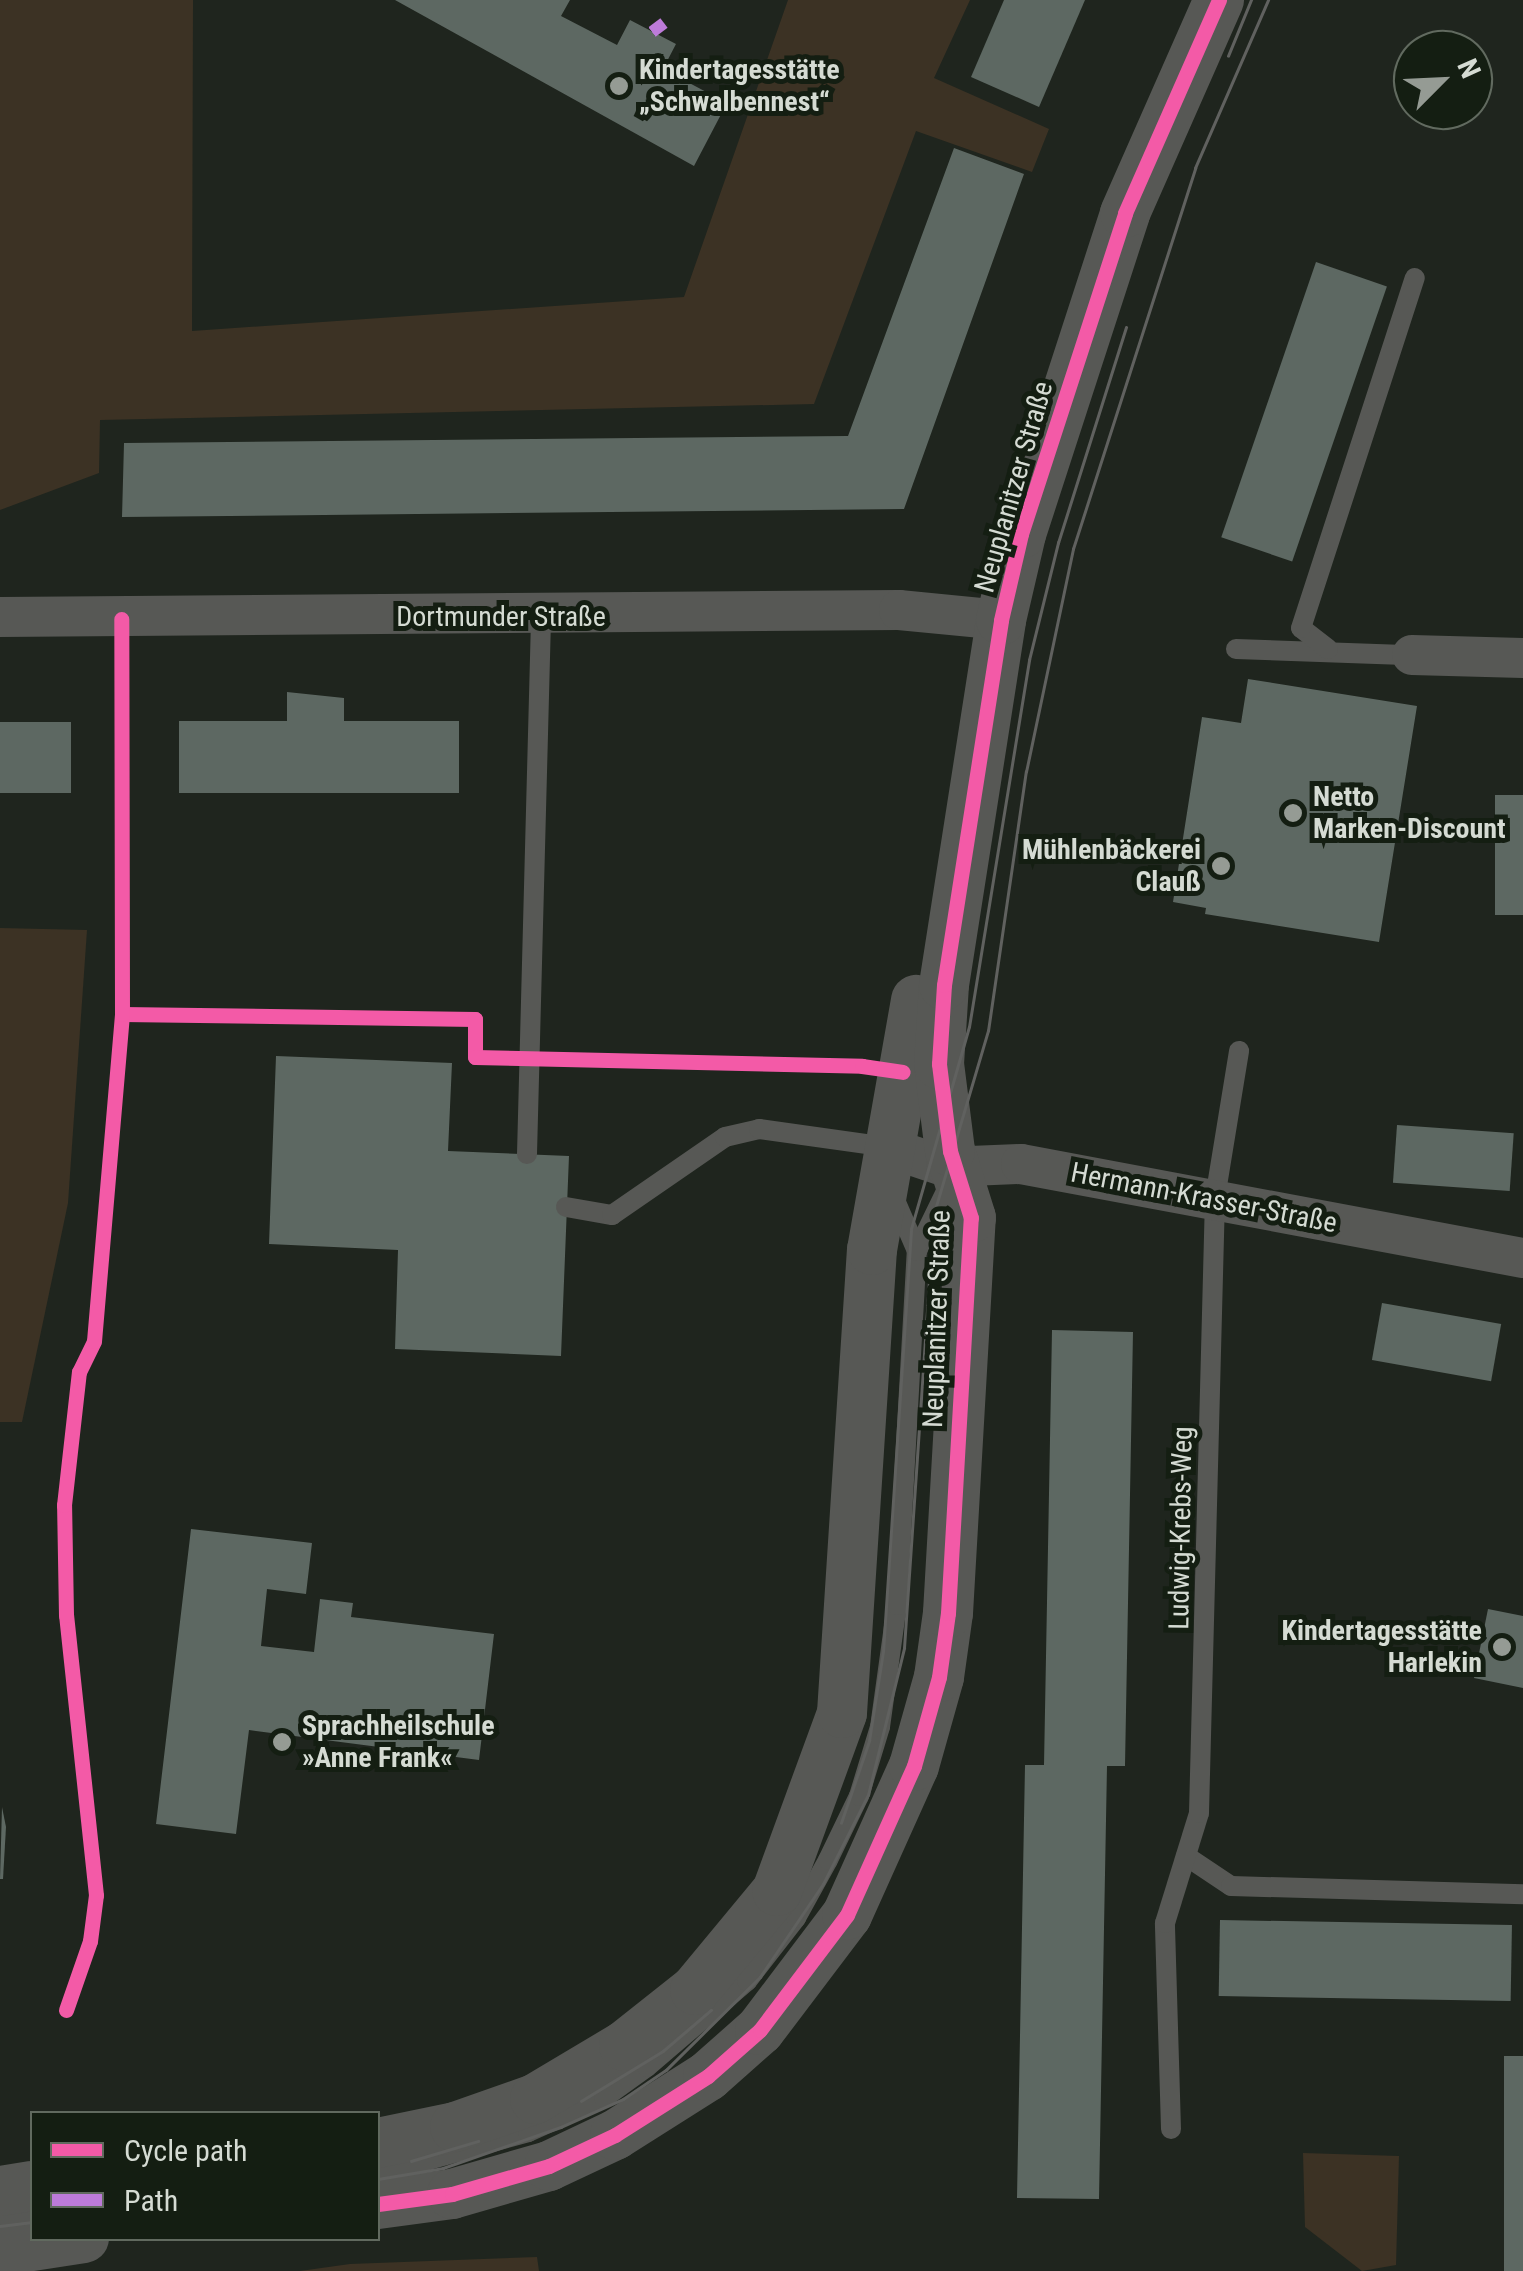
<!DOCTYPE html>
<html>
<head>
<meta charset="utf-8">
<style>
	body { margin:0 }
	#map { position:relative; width:1523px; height:2271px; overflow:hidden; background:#1f251e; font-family:"Roboto Condensed",sans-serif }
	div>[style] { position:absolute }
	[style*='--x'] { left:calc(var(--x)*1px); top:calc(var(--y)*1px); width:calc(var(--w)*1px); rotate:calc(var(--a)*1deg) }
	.green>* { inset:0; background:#3c3224 }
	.building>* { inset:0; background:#5d6862; transform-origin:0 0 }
	.service>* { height:20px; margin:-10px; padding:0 10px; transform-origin:10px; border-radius:10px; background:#575855 }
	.minor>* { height:40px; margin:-20px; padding:0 20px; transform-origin:20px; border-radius:20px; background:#575855 }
	.tertiary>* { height:50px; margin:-25px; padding:0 25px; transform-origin:25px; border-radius:25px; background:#575855 }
	.tram>* { height:2.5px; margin:-1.25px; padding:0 1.25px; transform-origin:1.25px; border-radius:1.25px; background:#60615f }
	.quiet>* { height:12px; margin-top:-6px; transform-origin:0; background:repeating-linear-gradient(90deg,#bd7bd9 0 25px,transparent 0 37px) }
	.cycleway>* { height:15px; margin:-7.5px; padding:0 7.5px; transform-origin:7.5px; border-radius:7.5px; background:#f35aa7 }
	.dots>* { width:28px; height:28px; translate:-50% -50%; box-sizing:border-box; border:5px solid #141e12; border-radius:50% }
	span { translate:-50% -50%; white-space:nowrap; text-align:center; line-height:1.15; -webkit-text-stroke:10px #141e12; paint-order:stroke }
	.poi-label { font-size:28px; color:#d5dbd3; font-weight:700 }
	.left { translate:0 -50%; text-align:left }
	.right { translate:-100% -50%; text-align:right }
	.street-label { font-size:28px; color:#d5dbd3 }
	.legend { position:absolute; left:30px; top:2111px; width:350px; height:130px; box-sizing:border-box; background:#141e12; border:2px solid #616a5f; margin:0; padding:12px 18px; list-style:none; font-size:30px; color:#d5dbd3 }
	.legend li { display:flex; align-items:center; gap:20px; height:50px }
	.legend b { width:50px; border:2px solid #616a5f }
	.north { position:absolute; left:1393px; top:30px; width:100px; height:100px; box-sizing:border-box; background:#141e12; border:2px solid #616a5f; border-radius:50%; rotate:66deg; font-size:28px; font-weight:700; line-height:40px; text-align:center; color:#d5dbd3 }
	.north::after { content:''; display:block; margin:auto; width:35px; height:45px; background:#959b94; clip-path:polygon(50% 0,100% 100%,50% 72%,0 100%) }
</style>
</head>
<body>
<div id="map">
	<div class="green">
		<i style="clip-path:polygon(0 0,193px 0,192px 331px,684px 297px,788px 0,970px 0,934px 78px,1049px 129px,1032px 172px,916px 131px,814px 404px,100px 420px,99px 473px,0 510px)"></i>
		<i style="clip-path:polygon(0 928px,87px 930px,68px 1203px,22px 1422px,0 1422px)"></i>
		<i style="clip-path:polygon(1303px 2153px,1399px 2156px,1396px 2265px,1362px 2271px,1305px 2227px)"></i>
		<i style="clip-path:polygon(537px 2257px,539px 2271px,300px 2271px,350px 2264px)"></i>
	</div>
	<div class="building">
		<i style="clip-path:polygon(395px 0,570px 0,561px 16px,617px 45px,630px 20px,676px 44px,663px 69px,727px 103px,694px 166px)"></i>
		<i style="clip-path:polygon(1004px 0,1085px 0,1039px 107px,971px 77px)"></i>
		<i style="clip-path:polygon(954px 148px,1024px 174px,904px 509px,122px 517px,124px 443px,848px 436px)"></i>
		<i style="left:1316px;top:262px;width:75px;height:291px;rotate:19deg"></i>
		<i style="clip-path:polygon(1248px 679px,1417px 706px,1379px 942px,1205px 914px,1206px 908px,1173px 902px,1202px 717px,1241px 723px)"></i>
		<i style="clip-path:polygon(287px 692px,344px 698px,344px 721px,459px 721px,459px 793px,179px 793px,179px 721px,287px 721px)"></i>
		<i style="left:0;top:722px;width:71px;height:71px"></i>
		<i style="left:1495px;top:795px;width:28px;height:120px"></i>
		<i style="clip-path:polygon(276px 1056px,452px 1063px,448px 1151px,569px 1156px,561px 1356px,395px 1349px,398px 1250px,269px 1244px)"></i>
		<i style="left:1397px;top:1125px;width:117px;height:58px;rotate:4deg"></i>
		<i style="left:1382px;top:1303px;width:121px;height:58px;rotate:10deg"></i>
		<i style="clip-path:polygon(1052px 1330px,1133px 1332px,1125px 1766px,1107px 1766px,1099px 2199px,1017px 2198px,1025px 1765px,1044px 1765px)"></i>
		<i style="clip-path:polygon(191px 1529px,312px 1543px,306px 1594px,267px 1589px,261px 1646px,314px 1652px,320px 1599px,353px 1603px,351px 1617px,494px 1634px,479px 1760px,249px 1730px,236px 1834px,156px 1824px)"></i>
		<i style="clip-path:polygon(1488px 1609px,1523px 1616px,1523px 1688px,1474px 1678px)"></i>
		<i style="clip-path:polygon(2px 1807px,6px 1827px,3px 1879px,0 1879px)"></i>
		<i style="left:1220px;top:1920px;width:292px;height:76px;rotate:1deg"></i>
		<i style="left:1504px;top:2056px;width:19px;height:215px"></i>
	</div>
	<div class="service">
		<i style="--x:1236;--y:649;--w:176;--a:2"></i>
		<i style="--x:1328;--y:649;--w:34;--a:-142"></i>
		<i style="--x:1301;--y:628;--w:368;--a:-72"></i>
		<i style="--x:527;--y:1154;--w:536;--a:-88.5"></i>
		<i style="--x:566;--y:1207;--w:47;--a:9.9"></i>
		<i style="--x:612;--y:1215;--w:137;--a:-34.6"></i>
		<i style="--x:725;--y:1137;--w:35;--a:-13"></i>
		<i style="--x:759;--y:1129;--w:129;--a:8"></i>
		<i style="--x:917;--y:1251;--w:78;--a:-64.1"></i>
		<i style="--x:1186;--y:1856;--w:54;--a:33.7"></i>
		<i style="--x:1231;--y:1886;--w:292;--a:1.6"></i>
		<i style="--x:1171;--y:2129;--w:206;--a:-91.7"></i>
		<i style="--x:1165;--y:1923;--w:115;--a:-72.8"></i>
		<i style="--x:1199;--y:1813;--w:615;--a:-88.51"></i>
		<i style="--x:1215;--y:1198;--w:149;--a:-80.7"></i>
		<i style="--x:378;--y:2174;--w:156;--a:-15.6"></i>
		<i style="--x:528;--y:2132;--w:83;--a:-24.1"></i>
		<i style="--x:604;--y:2098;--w:53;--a:-35.8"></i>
		<i style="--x:647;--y:2067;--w:132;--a:-40.7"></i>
		<i style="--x:747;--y:1981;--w:80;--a:-52.1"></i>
		<i style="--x:796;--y:1918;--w:66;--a:-61.1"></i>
		<i style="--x:828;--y:1860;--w:71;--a:-64.2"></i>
		<i style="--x:859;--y:1796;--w:72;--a:-73.1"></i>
		<i style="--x:880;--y:1727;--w:123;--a:-82.1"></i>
		<i style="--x:897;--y:1605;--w:355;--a:-86.8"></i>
		<i style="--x:917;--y:1251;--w:65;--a:-113.4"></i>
		<i style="--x:0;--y:2221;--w:32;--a:-7"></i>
	</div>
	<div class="minor">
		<i style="--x:0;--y:617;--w:899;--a:-0.45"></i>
		<i style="--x:899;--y:610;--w:102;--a:5.6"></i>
		<i style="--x:1412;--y:655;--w:111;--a:1.5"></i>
		<i style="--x:887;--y:1147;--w:62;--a:18.7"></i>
		<i style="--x:946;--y:1167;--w:75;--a:-2.3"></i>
		<i style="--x:1021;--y:1164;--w:511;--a:10.61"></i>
	</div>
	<div class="tertiary">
		<i style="--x:378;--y:2143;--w:79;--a:-11.7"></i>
		<i style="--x:455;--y:2127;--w:85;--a:-19.3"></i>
		<i style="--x:535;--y:2099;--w:104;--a:-30.8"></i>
		<i style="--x:624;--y:2046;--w:90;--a:-38.3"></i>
		<i style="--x:695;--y:1990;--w:129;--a:-50.4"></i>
		<i style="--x:777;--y:1891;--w:189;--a:-69.9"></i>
		<i style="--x:842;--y:1713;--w:464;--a:-86.3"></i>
		<i style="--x:872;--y:1250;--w:254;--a:-80"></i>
		<i style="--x:0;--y:2191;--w:32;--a:-9"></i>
		<i style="--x:378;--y:2204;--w:75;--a:-7.7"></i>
		<i style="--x:452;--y:2194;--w:101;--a:-16.1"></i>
		<i style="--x:549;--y:2166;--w:73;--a:-25.2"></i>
		<i style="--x:615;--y:2135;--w:110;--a:-32.4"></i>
		<i style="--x:708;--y:2076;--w:69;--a:-41.5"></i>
		<i style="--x:760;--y:2030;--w:144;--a:-52.9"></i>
		<i style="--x:847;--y:1915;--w:163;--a:-65.8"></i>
		<i style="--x:914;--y:1766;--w:92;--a:-74.3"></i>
		<i style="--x:939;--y:1677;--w:65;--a:-82"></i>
		<i style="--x:948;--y:1613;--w:396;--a:-86.7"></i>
		<i style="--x:971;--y:1218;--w:70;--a:-107.4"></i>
		<i style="--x:950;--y:1151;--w:88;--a:-97.2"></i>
		<i style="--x:939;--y:1064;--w:79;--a:-86.4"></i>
		<i style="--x:944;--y:985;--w:369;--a:-81.1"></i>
		<i style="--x:1001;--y:620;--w:88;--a:-76.9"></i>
		<i style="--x:1021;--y:534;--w:337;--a:-72"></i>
		<i style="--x:1125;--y:213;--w:233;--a:-66.2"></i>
		<i style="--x:0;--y:2251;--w:85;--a:-8.8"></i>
	</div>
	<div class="tram">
		<i style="--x:1228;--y:56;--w:61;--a:-67.7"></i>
		<i style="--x:841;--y:1823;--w:87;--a:-71.1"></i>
		<i style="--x:869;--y:1741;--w:90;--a:-81.1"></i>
		<i style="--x:883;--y:1652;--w:424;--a:-86.2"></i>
		<i style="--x:911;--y:1229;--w:210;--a:-74"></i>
		<i style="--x:969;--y:1027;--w:372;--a:-80.7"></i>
		<i style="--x:1029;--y:660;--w:121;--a:-76.1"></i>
		<i style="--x:1058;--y:543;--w:226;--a:-72.5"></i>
		<i style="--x:581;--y:2101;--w:96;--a:-31.4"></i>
		<i style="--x:663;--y:2051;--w:63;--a:-40.5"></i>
		<i style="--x:411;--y:2161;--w:70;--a:-16.6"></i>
		<i style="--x:378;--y:2179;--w:66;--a:-9.6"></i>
		<i style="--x:443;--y:2168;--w:125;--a:-19.2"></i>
		<i style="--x:561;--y:2127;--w:68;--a:-24.3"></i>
		<i style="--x:623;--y:2099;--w:52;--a:-34"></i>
		<i style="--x:666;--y:2070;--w:132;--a:-44.7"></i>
		<i style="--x:760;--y:1977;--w:112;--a:-55.9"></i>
		<i style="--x:823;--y:1884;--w:100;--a:-63.2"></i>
		<i style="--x:868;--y:1795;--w:151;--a:-76.2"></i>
		<i style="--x:904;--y:1648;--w:436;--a:-86.1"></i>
		<i style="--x:934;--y:1213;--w:190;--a:-73.5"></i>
		<i style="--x:988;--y:1031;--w:262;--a:-81.7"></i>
		<i style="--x:1026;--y:772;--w:228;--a:-78.1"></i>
		<i style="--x:1073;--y:549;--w:400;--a:-72.2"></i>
		<i style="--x:1195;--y:168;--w:183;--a:-66.5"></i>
		<i style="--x:0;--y:2226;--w:32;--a:-7"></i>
	</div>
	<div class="quiet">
		<i style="--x:652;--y:32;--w:15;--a:-37"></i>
	</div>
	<div class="cycleway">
		<i style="--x:122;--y:1014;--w:353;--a:0.8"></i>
		<i style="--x:475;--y:1019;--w:38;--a:90"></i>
		<i style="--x:475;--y:1057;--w:387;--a:1.3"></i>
		<i style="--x:862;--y:1066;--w:41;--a:8.3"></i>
		<i style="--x:66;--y:2010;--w:73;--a:-70.8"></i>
		<i style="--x:90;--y:1941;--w:46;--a:-82.6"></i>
		<i style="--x:96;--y:1895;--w:282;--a:-96.1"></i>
		<i style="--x:66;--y:1615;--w:110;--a:-91"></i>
		<i style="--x:64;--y:1505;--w:134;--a:-83.6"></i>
		<i style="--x:79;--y:1372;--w:34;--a:-64"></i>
		<i style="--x:94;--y:1341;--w:328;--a:-85.1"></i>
		<i style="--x:122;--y:1014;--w:395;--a:-90.1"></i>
		<i style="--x:378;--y:2204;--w:75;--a:-7.7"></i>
		<i style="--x:452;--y:2194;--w:101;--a:-16.1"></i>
		<i style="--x:549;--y:2166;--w:73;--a:-25.2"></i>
		<i style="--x:615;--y:2135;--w:110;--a:-32.4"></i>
		<i style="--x:708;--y:2076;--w:69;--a:-41.5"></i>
		<i style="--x:760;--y:2030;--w:144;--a:-52.9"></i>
		<i style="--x:847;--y:1915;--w:163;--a:-65.8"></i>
		<i style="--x:914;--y:1766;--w:92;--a:-74.3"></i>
		<i style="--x:939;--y:1677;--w:65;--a:-82"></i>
		<i style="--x:948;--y:1613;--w:396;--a:-86.7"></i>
		<i style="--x:971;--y:1218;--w:70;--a:-107.4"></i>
		<i style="--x:950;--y:1151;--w:88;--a:-97.2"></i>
		<i style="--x:939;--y:1064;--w:79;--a:-86.4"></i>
		<i style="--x:944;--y:985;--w:369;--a:-81.1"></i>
		<i style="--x:1001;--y:620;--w:88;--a:-76.9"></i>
		<i style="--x:1021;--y:534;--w:337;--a:-72"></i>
		<i style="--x:1125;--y:213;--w:233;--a:-66.2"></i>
	</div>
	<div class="dots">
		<i style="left:619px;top:86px;background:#959b94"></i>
		<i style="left:1293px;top:813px;background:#959b94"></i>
		<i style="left:1221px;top:866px;background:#959b94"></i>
		<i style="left:1502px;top:1647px;background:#959b94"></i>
		<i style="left:282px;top:1742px;background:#959b94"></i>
	</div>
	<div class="poi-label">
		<span class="left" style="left:639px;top:86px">Kindertagesstätte<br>„Schwalbennest“</span>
		<span class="left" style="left:1313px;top:813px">Netto<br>Marken-Discount</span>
		<span class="right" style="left:1201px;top:866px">Mühlenbäckerei<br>Clauß</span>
		<span class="right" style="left:1482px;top:1647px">Kindertagesstätte<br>Harlekin</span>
		<span class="left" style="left:302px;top:1742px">Sprachheilschule<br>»Anne Frank«</span>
	</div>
	<div class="street-label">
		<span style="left:1014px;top:487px;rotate:-74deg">Neuplanitzer Straße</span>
		<span style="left:501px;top:617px">Dortmunder Straße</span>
		<span style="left:1204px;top:1198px;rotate:11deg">Hermann-Krasser-Straße</span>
		<span style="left:937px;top:1319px;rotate:-88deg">Neuplanitzer Straße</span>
		<span style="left:1181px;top:1528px;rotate:-89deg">Ludwig-Krebs-Weg</span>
	</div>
	<ul class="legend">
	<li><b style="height:12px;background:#f35aa7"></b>Cycle path</li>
	<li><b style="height:12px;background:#bd7bd9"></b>Path</li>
	</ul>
	<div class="north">N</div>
</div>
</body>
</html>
